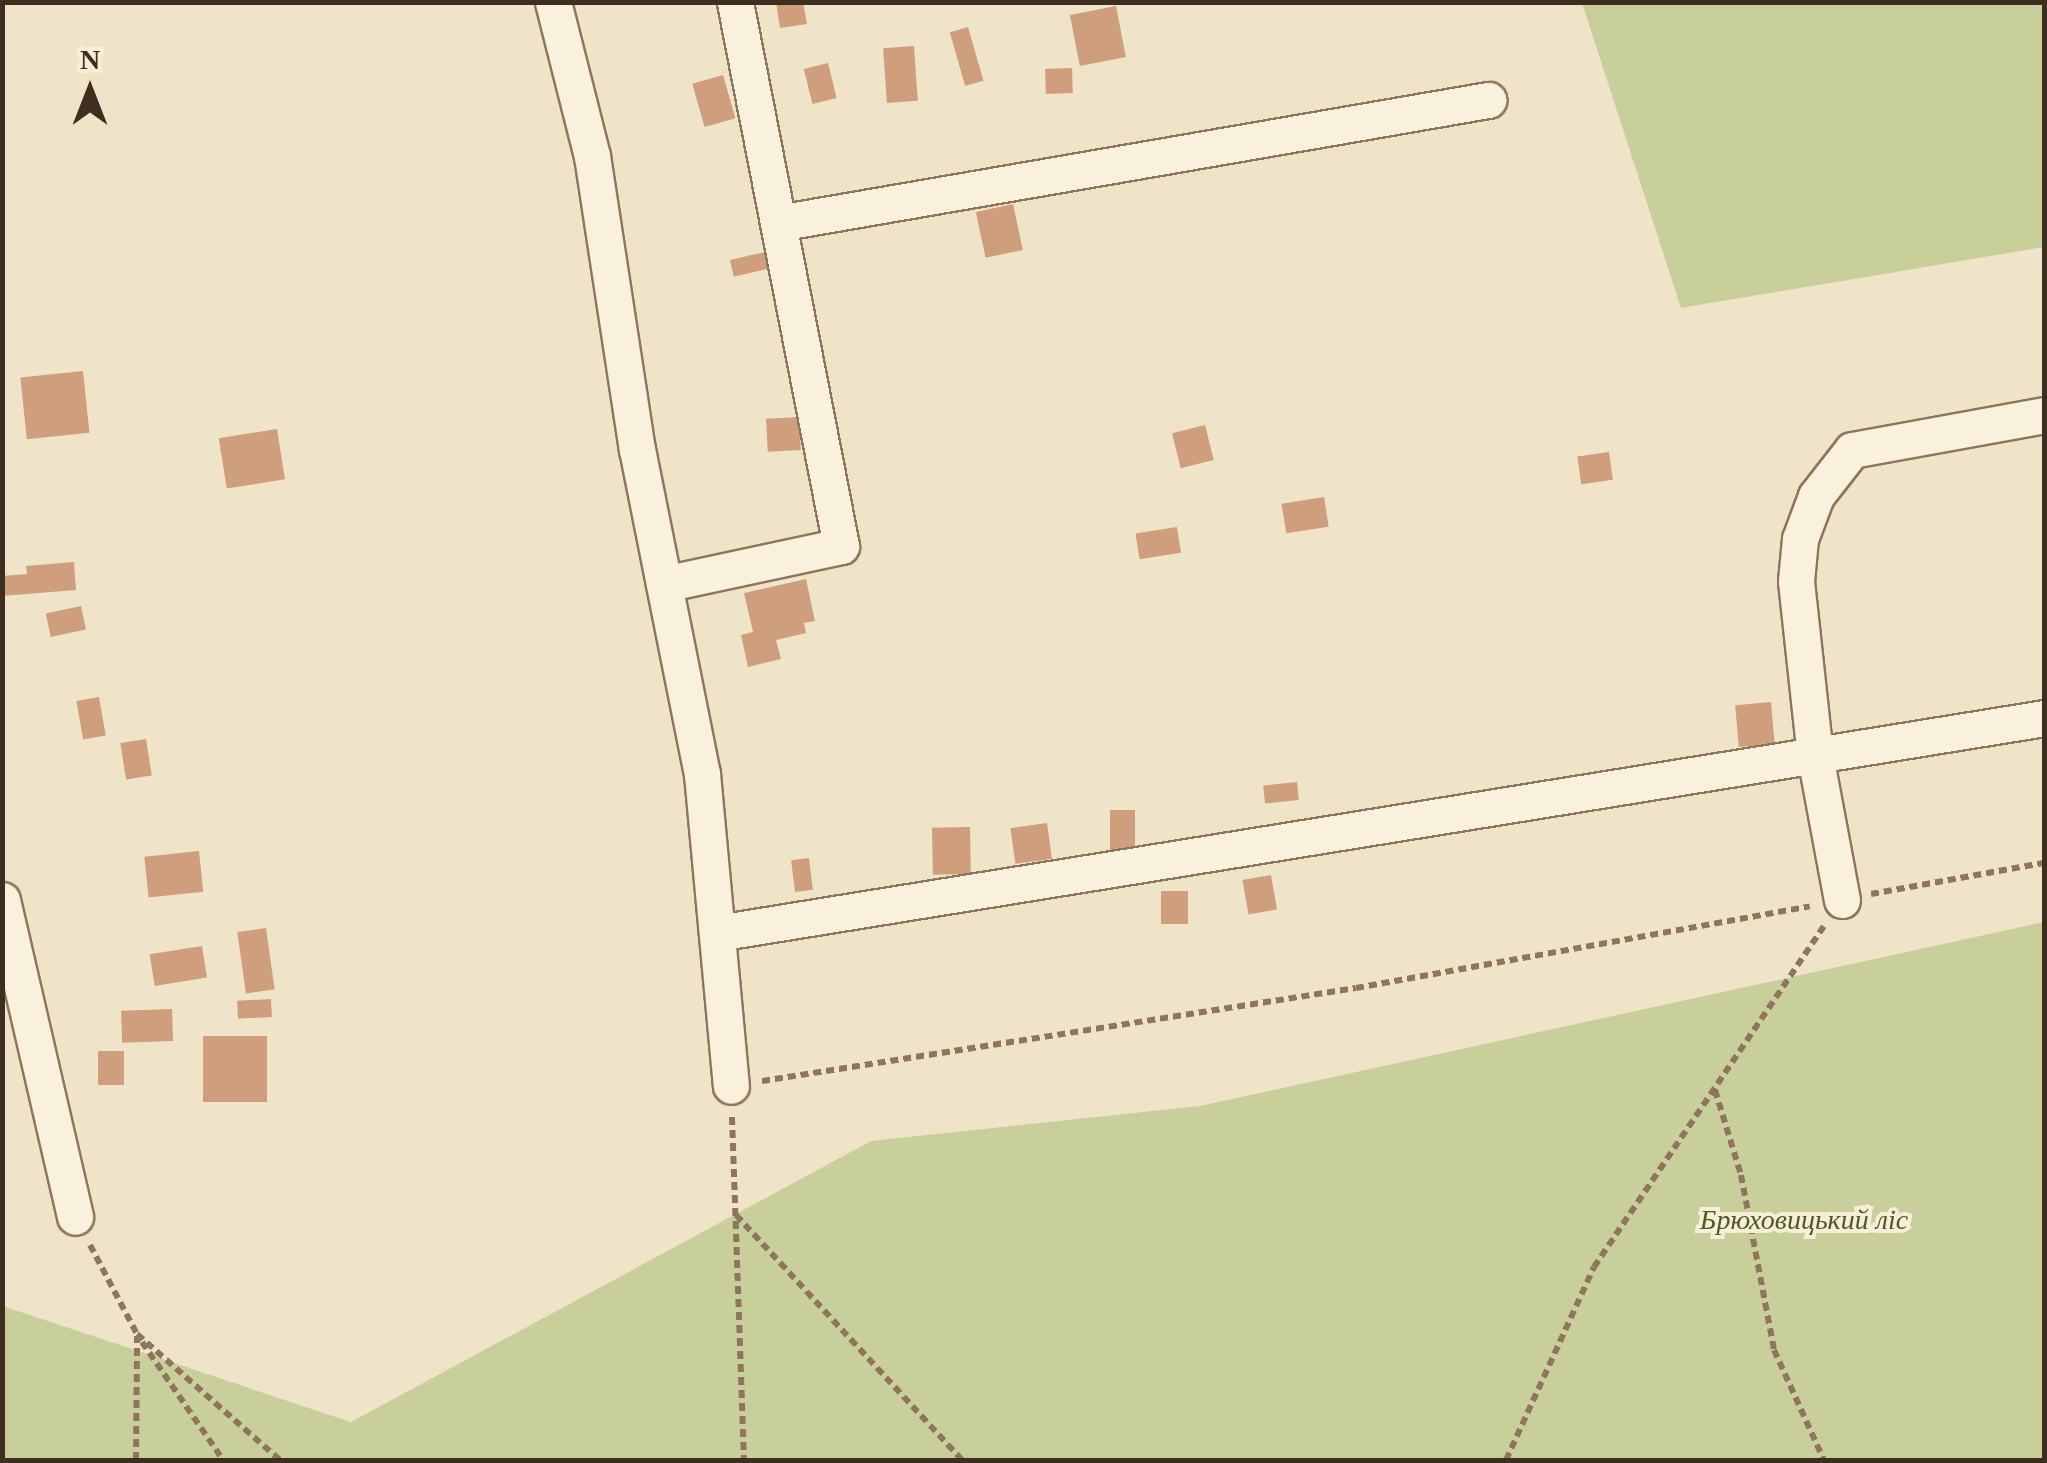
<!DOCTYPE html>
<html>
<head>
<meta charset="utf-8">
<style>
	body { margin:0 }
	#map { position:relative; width:2047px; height:1463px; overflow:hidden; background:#f0e4c8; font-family:Georgia,serif }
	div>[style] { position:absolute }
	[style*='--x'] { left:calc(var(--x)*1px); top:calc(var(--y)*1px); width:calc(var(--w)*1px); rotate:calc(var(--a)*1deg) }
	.green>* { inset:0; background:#c9cf9b }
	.building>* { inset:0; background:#cf9f7d; transform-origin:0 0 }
	.path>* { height:6px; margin-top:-3px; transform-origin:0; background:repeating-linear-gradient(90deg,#8d765c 0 8px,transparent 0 13px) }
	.roads { filter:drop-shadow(2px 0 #8d765c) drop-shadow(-2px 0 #8d765c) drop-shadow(0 2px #8d765c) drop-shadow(0 -2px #8d765c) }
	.street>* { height:35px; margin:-17.5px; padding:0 17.5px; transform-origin:17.5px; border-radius:17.5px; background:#faf1dc }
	span { translate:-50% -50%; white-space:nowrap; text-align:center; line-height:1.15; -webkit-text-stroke:8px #f7eed8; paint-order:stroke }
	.park-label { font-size:28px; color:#4d5a26; font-style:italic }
	.frame { position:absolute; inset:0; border:5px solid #3d2e20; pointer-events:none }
	.north { position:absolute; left:40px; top:40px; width:100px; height:100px; -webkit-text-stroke:8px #f7eed8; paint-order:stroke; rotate:0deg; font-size:28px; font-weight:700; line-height:40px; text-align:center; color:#3d2e20 }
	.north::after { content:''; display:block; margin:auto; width:35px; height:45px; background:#3d2e20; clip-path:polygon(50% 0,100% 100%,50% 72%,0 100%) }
</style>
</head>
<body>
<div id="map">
	<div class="green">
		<i style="clip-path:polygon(1582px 3px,2044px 3px,2044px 247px,1681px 308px)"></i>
		<i style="clip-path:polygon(2044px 922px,2044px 1460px,3px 1460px,3px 1306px,351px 1422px,871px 1141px,1200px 1106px)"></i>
	</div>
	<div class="building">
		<i style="clip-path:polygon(776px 2px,803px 2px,807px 24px,780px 28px)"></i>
		<i style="left:1116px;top:6px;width:52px;height:47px;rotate:79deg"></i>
		<i style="left:968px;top:27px;width:56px;height:19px;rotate:74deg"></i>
		<i style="left:914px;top:46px;width:55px;height:31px;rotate:86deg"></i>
		<i style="left:828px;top:63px;width:36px;height:25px;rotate:76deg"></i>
		<i style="left:1072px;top:68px;width:25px;height:27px;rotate:88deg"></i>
		<i style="left:723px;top:75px;width:45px;height:32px;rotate:74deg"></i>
		<i style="left:1013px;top:204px;width:47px;height:38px;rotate:78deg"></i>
		<i style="left:765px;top:252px;width:17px;height:36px;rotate:77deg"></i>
		<i style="left:83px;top:371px;width:62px;height:63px;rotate:84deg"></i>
		<i style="left:799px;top:417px;width:33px;height:33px;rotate:87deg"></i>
		<i style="left:1205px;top:425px;width:36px;height:34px;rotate:76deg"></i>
		<i style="left:277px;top:429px;width:51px;height:59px;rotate:81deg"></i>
		<i style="left:1609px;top:452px;width:28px;height:32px;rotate:82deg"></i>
		<i style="left:1324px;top:497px;width:30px;height:43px;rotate:81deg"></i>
		<i style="left:1177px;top:527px;width:26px;height:42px;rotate:81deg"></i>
		<i style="clip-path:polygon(74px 562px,76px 590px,2px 596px,2px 576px,27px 574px,26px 566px)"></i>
		<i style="clip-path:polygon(806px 579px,815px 621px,804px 623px,806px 633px,776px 640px,781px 659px,748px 667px,741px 635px,753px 632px,744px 593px)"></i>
		<i style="left:81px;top:606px;width:24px;height:36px;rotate:78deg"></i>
		<i style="left:99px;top:697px;width:39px;height:23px;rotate:80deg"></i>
		<i style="left:1771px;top:702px;width:42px;height:36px;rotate:85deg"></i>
		<i style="left:146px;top:739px;width:37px;height:26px;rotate:81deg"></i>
		<i style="left:1297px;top:782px;width:18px;height:34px;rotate:84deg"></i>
		<i style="left:1110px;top:810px;width:25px;height:41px"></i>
		<i style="left:1047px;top:823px;width:36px;height:37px;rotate:82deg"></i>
		<i style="left:970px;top:827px;width:47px;height:38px;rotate:89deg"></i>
		<i style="left:199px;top:851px;width:41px;height:55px;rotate:84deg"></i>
		<i style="left:809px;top:858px;width:32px;height:18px;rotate:83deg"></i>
		<i style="left:1271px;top:875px;width:35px;height:29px;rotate:80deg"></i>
		<i style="left:1161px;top:891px;width:27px;height:33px"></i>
		<i style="left:266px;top:928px;width:62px;height:29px;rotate:82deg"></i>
		<i style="left:202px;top:946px;width:32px;height:53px;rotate:81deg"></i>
		<i style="left:271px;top:999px;width:18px;height:34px;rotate:87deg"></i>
		<i style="left:172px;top:1009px;width:32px;height:51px;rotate:88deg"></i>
		<i style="left:203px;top:1036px;width:64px;height:66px"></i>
		<i style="left:98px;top:1051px;width:26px;height:34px"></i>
	</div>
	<div class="path">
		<i style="--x:1871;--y:894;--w:176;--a:-10.2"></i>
		<i style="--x:762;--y:1081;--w:601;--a:-8.9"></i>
		<i style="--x:1356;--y:988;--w:461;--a:-10.2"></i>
		<i style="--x:1715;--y:1090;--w:89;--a:73"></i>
		<i style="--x:1741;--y:1175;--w:178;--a:79.3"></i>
		<i style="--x:1774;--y:1350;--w:121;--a:65.6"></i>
		<i style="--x:732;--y:1117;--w:343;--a:88"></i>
		<i style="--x:736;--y:1215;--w:333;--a:47.3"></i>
		<i style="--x:90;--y:1245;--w:101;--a:62.2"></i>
		<i style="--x:137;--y:1334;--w:191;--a:41.4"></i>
		<i style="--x:142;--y:1342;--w:143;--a:55.5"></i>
		<i style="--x:136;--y:1460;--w:124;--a:-89.5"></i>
		<i style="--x:1506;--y:1460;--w:212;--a:-65.5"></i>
		<i style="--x:1594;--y:1267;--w:411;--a:-56"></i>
	</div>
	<div class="roads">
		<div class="street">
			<i style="--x:553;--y:2;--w:159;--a:75.8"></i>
			<i style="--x:592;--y:156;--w:296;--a:81.3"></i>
			<i style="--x:637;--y:449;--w:331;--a:78.7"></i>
			<i style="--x:702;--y:774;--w:313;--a:84.7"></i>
			<i style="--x:778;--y:223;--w:721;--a:-9.83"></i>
			<i style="--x:664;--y:584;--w:181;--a:-12.1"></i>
			<i style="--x:841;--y:546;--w:554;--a:-101.03"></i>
			<i style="--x:2;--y:900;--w:325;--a:77"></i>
			<i style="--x:1842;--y:900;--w:147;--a:-100.6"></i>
			<i style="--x:1815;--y:756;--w:176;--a:-96.2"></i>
			<i style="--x:1796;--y:581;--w:42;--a:-84.6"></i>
			<i style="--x:1800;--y:539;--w:46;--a:-69.6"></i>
			<i style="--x:1816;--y:496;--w:58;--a:-52"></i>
			<i style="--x:1852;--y:450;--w:195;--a:-10.3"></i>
			<i style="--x:717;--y:933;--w:1344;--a:-9.2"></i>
		</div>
	</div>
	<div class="park-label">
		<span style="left:1804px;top:1220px">Брюховицький ліс</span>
	</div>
	<div class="frame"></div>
	<div class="north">N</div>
</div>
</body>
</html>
